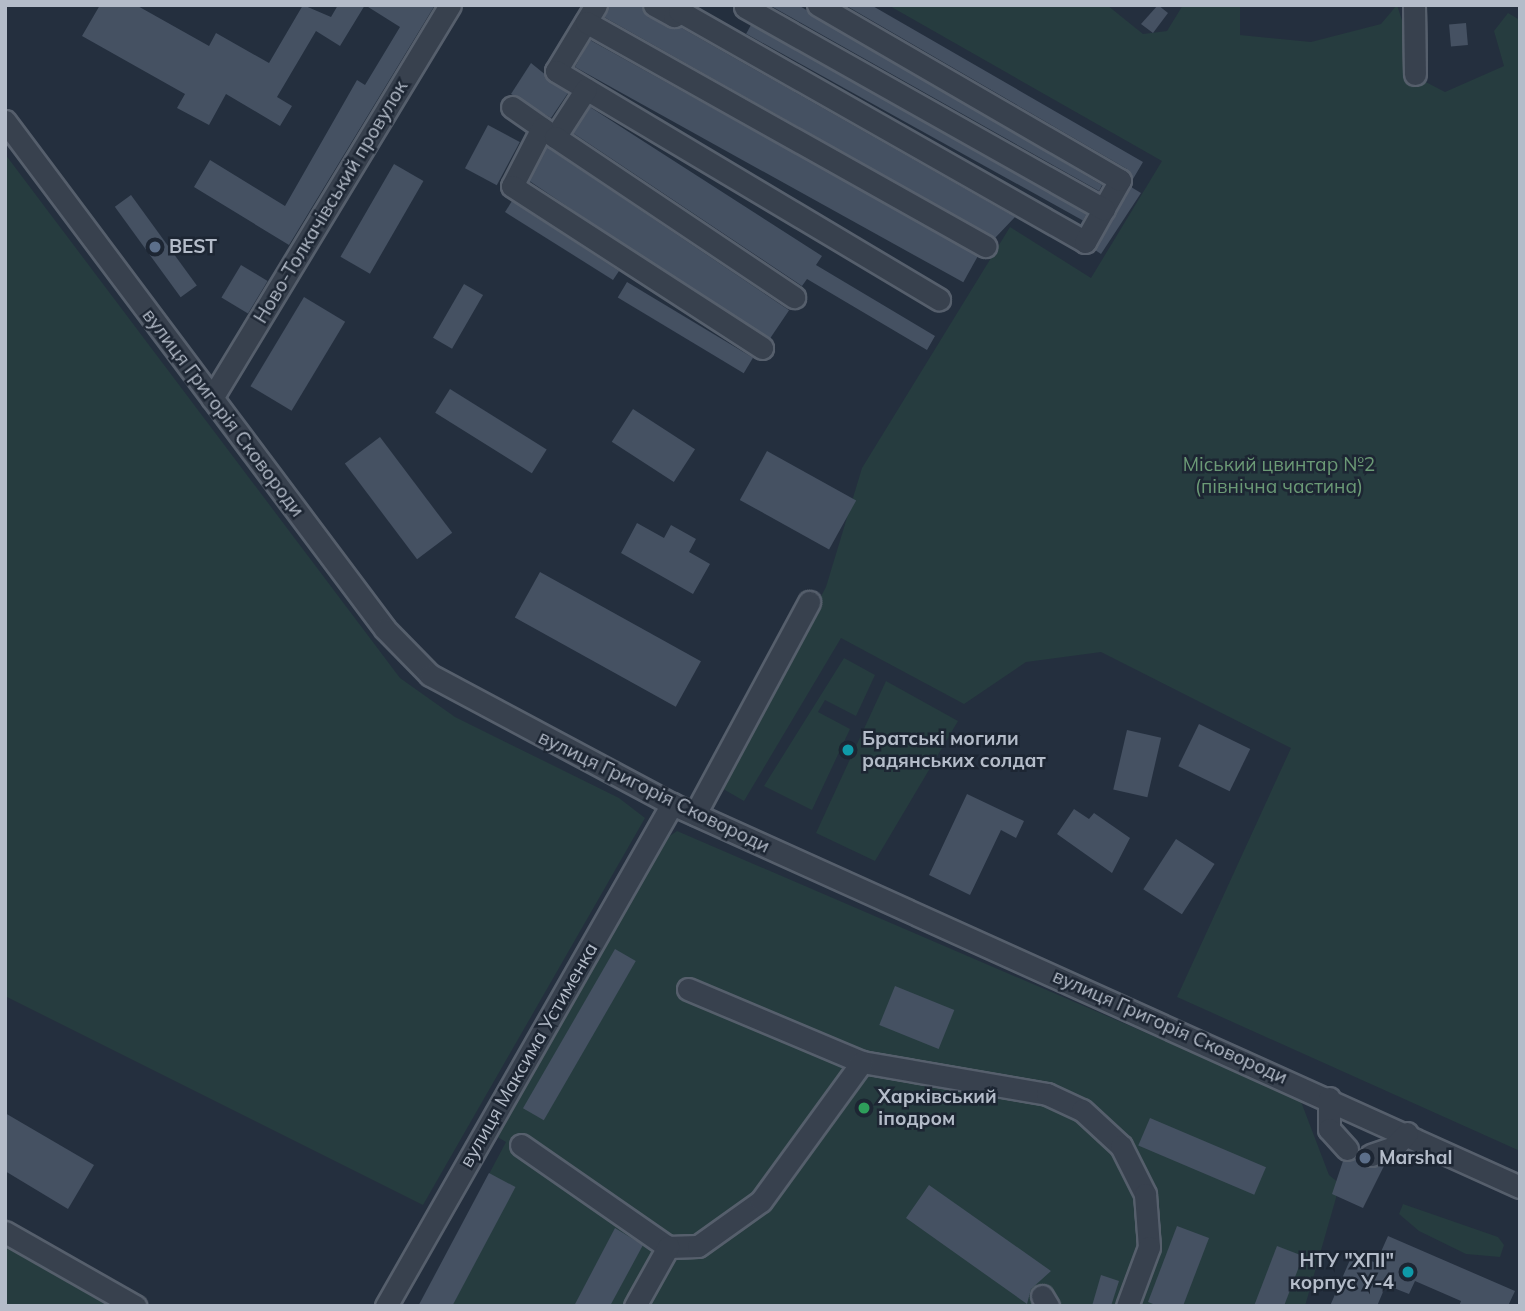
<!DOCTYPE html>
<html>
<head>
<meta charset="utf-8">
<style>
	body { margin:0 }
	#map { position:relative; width:1525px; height:1311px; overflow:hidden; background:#242f3e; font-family:Mulish,sans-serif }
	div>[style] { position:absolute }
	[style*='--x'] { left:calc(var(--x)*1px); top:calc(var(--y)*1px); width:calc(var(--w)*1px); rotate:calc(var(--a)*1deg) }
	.green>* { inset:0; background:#263c3f }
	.building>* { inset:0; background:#455162; transform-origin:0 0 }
	.roads { filter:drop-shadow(2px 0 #565f6c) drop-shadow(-2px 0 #565f6c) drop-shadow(0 2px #565f6c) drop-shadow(0 -2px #565f6c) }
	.minor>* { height:21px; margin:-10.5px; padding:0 10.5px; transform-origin:10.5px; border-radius:10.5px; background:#38414e }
	.dots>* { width:19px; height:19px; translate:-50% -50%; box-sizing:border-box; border:4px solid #1d2633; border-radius:50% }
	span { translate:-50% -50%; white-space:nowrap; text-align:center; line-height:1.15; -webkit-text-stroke:5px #1d2633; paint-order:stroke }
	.street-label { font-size:19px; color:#b4bcc9 }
	.poi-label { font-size:19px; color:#b4bcc9; font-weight:700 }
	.left { translate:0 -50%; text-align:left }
	.right { translate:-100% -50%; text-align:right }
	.park-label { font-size:19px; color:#6b9a76 }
	.frame { position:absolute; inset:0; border:7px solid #b4bcc9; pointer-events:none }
</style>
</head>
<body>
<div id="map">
	<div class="green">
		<i style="clip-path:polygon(888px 5px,1107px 5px,1143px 34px,1167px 31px,1183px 5px,1240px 5px,1240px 35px,1311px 42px,1381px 24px,1397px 5px,1422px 80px,1445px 92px,1504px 66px,1494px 31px,1508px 13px,1520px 20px,1520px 1151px,1177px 997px,1291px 748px,1101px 652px,1026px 662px,964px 704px,841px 638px,744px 801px,718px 786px,826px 587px,862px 468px,1010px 227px,1091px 278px,1162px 161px)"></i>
		<i style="clip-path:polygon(5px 154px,400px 678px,455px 717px,619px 798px,645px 818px,423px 1205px,5px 996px)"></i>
		<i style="clip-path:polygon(844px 658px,875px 675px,856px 716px,825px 700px,818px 712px,850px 729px,812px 810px,764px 786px)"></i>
		<i style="clip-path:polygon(886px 681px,958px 721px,875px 861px,816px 833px)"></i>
		<i style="clip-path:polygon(677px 831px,1300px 1099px,1329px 1175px,1340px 1184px,1305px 1306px,419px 1306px,506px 1142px,494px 1135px,664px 840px)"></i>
		<i style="clip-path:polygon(1403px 1204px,1498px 1237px,1504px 1245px,1500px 1257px,1466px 1254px,1419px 1231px,1399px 1214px)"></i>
		<i style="clip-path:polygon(5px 1238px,125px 1306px,5px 1306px)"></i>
	</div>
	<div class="building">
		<i style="clip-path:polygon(100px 5px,136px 5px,209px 46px,216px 33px,269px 63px,303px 5px,331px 17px,338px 5px,365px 5px,340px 46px,316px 31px,277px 97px,292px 106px,280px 126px,226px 94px,209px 125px,177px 108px,185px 94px,82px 36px)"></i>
		<i style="clip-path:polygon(365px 5px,435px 5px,289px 245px,194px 187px,210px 160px,285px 206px,357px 80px,365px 85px,400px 27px)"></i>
		<i style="clip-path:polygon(609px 5px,641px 5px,648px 17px,680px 27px,1015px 217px,995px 238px,604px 17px)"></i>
		<i style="clip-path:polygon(798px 5px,1102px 185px,1099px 191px,771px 6px)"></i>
		<i style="clip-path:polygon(845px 5px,871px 5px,1143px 162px,1133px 179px,1127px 169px)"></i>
		<i style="clip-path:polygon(1158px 5px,1168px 13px,1153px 33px,1141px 24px)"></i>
		<i style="left:1466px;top:23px;width:22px;height:17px;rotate:85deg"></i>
		<i style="left:751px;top:25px;width:385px;height:10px;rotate:29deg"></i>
		<i style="left:590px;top:40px;width:444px;height:31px;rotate:29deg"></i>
		<i style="clip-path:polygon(531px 63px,568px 93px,551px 118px,511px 94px)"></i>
		<i style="clip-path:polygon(590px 107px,822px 256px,816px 265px,935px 336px,927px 350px,807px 279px,802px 286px,573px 133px)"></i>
		<i style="left:488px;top:125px;width:36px;height:49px;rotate:28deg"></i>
		<i style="left:547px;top:147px;width:292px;height:38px;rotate:34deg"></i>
		<i style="left:394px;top:164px;width:34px;height:107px;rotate:30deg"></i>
		<i style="clip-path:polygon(1131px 187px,1141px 193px,1101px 254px,1095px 250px)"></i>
		<i style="left:131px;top:195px;width:112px;height:20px;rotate:54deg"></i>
		<i style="clip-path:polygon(512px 201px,619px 271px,613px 280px,505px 212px)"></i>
		<i style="left:241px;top:265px;width:31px;height:38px;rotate:31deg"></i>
		<i style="left:627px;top:282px;width:147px;height:18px;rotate:31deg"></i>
		<i style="left:464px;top:284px;width:22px;height:62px;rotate:30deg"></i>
		<i style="left:304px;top:297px;width:48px;height:104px;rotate:31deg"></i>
		<i style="left:450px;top:389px;width:114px;height:28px;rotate:32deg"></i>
		<i style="left:633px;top:409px;width:74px;height:39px;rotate:33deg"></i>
		<i style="left:380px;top:437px;width:120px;height:44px;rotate:53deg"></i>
		<i style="left:767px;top:451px;width:102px;height:56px;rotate:29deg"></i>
		<i style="clip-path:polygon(637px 523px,664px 538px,671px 525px,696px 539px,689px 552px,710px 564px,693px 594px,621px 553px)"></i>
		<i style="left:540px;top:572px;width:184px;height:52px;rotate:29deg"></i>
		<i style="left:1199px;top:724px;width:57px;height:47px;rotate:26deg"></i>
		<i style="left:1127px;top:730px;width:35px;height:61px;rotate:13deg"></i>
		<i style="clip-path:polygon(967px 794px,1024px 821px,1016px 838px,1001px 830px,970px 895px,929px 875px)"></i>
		<i style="clip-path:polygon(1074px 809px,1089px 819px,1094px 813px,1130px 838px,1112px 873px,1057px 834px)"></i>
		<i style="left:1176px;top:839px;width:46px;height:60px;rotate:33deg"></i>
		<i style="left:615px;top:949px;width:24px;height:184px;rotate:30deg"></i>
		<i style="left:895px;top:986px;width:64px;height:42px;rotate:22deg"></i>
		<i style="clip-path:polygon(5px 1113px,94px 1165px,68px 1209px,5px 1171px)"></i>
		<i style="left:1150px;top:1118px;width:126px;height:30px;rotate:23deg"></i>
		<i style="clip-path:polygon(1358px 1155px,1368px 1168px,1385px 1164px,1363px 1208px,1332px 1194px,1343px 1161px)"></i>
		<i style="left:489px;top:1173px;width:30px;height:151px;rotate:28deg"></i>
		<i style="clip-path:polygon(929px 1185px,1051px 1271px,1031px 1289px,1027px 1304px,906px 1218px)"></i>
		<i style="clip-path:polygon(1177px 1226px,1209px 1238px,1183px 1306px,1158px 1306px,1148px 1302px)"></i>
		<i style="clip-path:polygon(615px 1228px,643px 1245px,610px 1306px,574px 1306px)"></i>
		<i style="clip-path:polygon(1388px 1236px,1515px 1291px,1508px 1306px,1459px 1306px,1461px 1301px,1415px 1281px,1409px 1294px,1386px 1285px,1377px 1306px,1330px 1306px,1353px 1253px,1376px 1263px)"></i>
		<i style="clip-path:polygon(1277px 1246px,1303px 1256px,1284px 1306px,1254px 1306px)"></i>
		<i style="clip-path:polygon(1101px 1275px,1119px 1281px,1111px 1306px,1092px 1306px)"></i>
	</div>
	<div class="roads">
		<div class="minor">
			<i style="--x:596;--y:5;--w:77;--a:121.2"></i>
			<i style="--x:556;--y:71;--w:446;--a:30.8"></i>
			<i style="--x:654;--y:5;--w:23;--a:29"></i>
			<i style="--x:674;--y:16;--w:7;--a:-45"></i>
			<i style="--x:679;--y:11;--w:467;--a:29.6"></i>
			<i style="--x:1085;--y:242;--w:71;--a:-60.6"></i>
			<i style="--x:1120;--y:180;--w:349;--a:-149.9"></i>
			<i style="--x:1414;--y:5;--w:69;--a:89.2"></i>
			<i style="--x:745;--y:7;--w:412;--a:29.4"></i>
			<i style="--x:586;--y:22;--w:458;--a:29.3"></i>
			<i style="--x:512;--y:107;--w:52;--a:34.9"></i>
			<i style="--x:555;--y:137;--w:57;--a:-57.1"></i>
			<i style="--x:5;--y:121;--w:634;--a:53.2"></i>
			<i style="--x:385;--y:629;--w:64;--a:45.6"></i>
			<i style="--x:430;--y:675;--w:274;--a:28.1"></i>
			<i style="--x:672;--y:804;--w:930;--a:24.31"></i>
			<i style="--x:542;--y:128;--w:65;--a:117.3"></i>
			<i style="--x:512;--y:186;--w:298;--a:32.9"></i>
			<i style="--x:555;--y:137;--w:288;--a:33.8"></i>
			<i style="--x:212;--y:398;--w:459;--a:-58.8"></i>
			<i style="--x:695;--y:814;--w:241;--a:-61.7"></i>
			<i style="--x:688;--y:989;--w:189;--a:22.8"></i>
			<i style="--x:862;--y:1062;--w:188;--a:9.8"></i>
			<i style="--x:1047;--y:1094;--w:38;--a:25"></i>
			<i style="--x:1082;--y:1110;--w:53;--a:42.7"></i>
			<i style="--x:1121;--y:1146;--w:54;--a:63.4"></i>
			<i style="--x:1145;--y:1194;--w:53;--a:85.7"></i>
			<i style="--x:1149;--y:1247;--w:63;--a:110.4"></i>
			<i style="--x:1329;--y:1098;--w:31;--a:90"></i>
			<i style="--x:1329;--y:1129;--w:27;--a:48"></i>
			<i style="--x:521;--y:1145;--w:179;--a:34.8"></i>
			<i style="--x:668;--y:1247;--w:30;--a:-2"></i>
			<i style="--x:698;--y:1246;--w:77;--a:-35.5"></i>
			<i style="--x:761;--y:1201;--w:172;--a:-54"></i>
			<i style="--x:1371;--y:1155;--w:24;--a:-19"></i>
			<i style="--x:1394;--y:1147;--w:19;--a:-47"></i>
			<i style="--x:5;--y:1232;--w:150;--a:29.6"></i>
			<i style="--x:1042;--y:1296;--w:12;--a:59"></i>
			<i style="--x:386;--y:1306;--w:578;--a:-60.33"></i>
			<i style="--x:635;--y:1306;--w:68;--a:-60.8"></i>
		</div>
	</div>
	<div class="dots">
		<i style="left:155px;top:247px;background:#5c6f8a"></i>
		<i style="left:848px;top:750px;background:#0f9aa8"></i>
		<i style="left:864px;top:1108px;background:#2e9e5b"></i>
		<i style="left:1365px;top:1158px;background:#5c6f8a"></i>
		<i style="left:1408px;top:1272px;background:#0f9aa8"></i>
	</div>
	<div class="street-label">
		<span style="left:331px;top:202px;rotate:-59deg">Ново-Толкачівський провулок</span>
		<span style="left:223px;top:413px;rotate:53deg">вулиця Григорія Сковороди</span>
		<span style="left:654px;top:792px;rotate:26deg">вулиця Григорія Сковороди</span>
		<span style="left:1170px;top:1027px;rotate:24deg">вулиця Григорія Сковороди</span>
		<span style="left:529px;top:1055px;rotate:-60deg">вулиця Максима Устименка</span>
	</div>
	<div class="poi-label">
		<span class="left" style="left:169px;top:247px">BEST</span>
		<span class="left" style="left:862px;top:750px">Братські могили<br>радянських солдат</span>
		<span class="left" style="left:878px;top:1108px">Харківський<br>іподром</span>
		<span class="left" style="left:1379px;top:1158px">Marshal</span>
		<span class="right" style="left:1394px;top:1272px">НТУ "ХПІ"<br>корпус У-4</span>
	</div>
	<div class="park-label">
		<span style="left:1279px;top:476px">Міський цвинтар №2<br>(північна частина)</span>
	</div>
	<div class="frame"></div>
</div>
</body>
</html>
